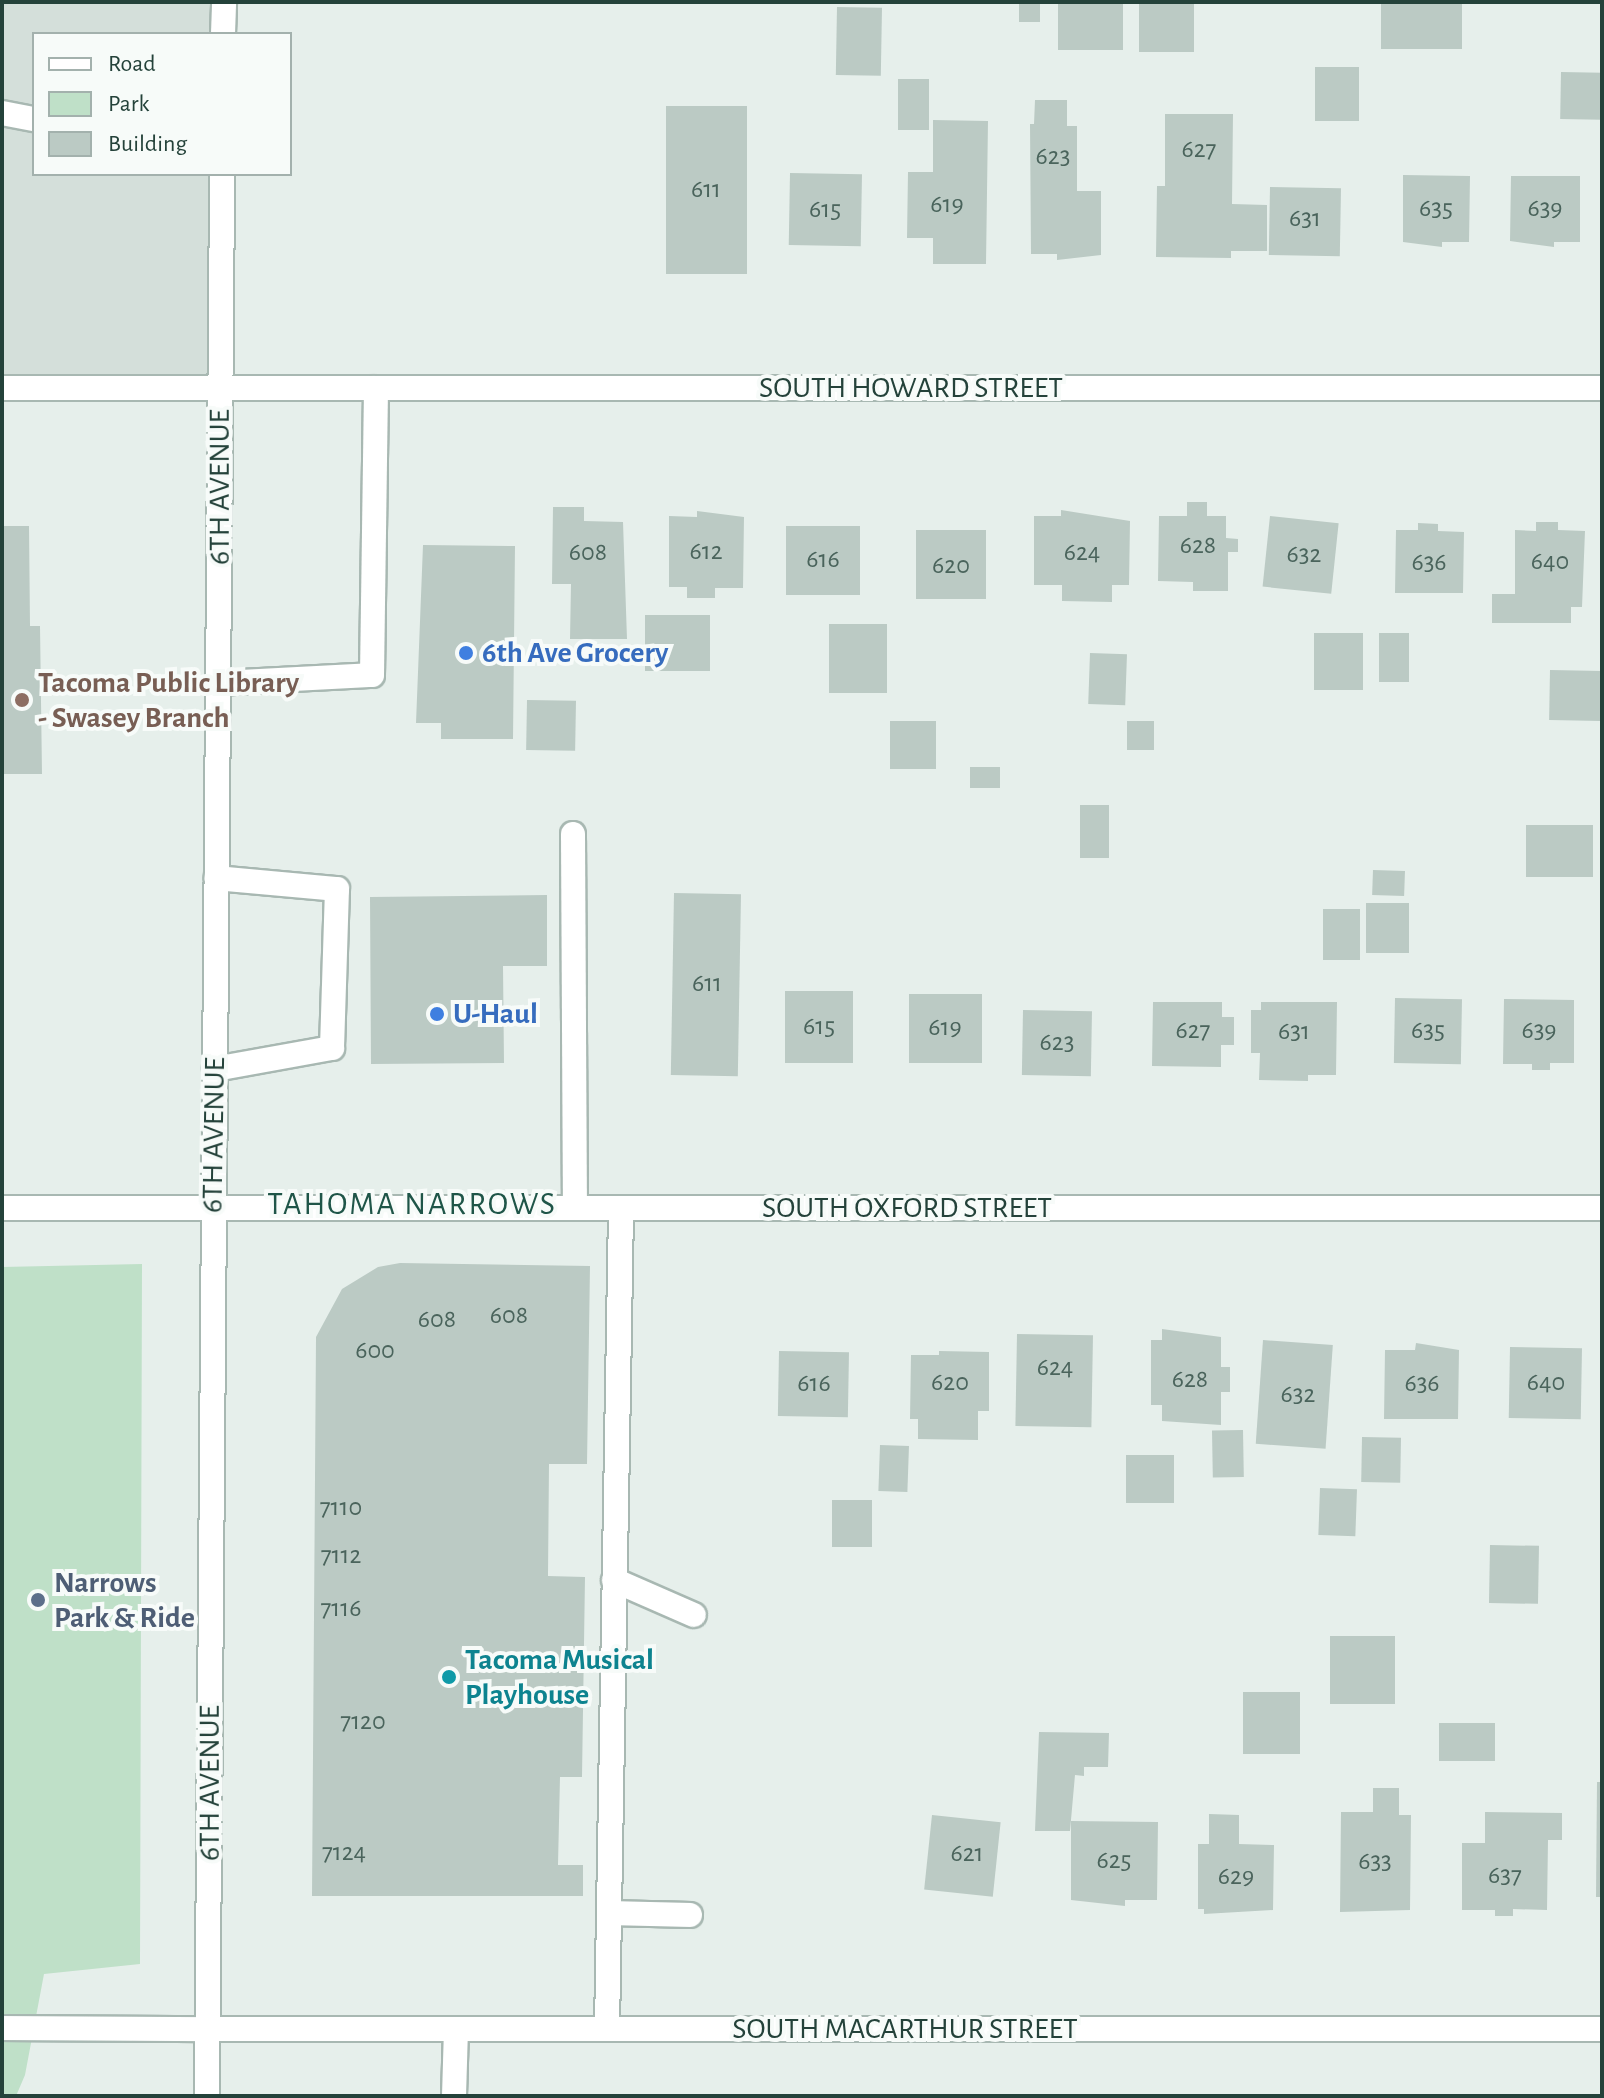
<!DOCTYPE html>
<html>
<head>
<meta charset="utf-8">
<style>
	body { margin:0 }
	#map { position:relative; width:1604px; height:2098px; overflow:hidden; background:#e6efeb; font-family:"Alegreya Sans",sans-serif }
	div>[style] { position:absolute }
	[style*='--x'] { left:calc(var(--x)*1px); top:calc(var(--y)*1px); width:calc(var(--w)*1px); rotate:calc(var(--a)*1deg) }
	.built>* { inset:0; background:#d4dfda }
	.green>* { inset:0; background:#bfe0c8 }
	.building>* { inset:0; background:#bbcac4; transform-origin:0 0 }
	.roads { filter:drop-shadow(2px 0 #a8b8b2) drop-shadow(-2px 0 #a8b8b2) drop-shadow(0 2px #a8b8b2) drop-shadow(0 -2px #a8b8b2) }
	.lane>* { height:24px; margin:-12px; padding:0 12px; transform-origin:12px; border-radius:12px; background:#fff }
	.street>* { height:24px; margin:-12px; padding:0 12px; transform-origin:12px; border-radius:12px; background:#fff }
	.secondary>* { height:24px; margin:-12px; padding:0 12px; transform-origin:12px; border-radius:12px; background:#fff }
	.dots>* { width:22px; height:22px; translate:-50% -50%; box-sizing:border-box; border:4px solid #f7fbf9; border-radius:50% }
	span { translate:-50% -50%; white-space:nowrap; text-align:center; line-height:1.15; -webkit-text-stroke:8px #f7fbf9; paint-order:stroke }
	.number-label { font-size:26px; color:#4a645c }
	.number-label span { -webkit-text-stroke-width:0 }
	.street-label { font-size:30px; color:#24423a }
	.shop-label { font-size:30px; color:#366cbe; font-weight:700 }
	.left { translate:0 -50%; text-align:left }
	.education-label { font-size:30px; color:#785e54; font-weight:700 }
	.service-label { font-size:30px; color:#4e5e75; font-weight:700 }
	.culture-label { font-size:30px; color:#0d838f; font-weight:700 }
	.neighbourhood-label { font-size:32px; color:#1f5548; letter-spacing:2px }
	.frame { position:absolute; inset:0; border:4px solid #24423a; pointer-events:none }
	.legend { position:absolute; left:32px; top:32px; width:260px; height:144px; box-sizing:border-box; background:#f7fbf9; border:2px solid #a3b1ad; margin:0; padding:10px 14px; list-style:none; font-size:24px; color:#24423a }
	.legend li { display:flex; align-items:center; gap:16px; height:40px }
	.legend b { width:40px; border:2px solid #a3b1ad }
</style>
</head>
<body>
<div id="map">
	<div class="built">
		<i style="clip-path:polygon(2px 2px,223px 2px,223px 34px,34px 34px,34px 174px,222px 174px,221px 388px,2px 388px)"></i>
	</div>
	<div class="green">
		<i style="clip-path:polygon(142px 1264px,140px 1964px,44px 1974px,25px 2075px,16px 2096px,2px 2096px,2px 1267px)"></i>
	</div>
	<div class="building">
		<i style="left:1019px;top:2px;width:21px;height:20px"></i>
		<i style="left:1058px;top:2px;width:65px;height:48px"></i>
		<i style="left:1139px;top:2px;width:55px;height:50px"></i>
		<i style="left:1381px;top:2px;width:81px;height:47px"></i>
		<i style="left:837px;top:7px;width:45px;height:68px;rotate:1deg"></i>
		<i style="left:1315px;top:67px;width:44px;height:54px"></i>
		<i style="left:1561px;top:72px;width:41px;height:47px;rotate:1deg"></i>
		<i style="left:898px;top:79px;width:31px;height:51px"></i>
		<i style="clip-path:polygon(1035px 100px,1067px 100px,1067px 126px,1077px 126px,1077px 191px,1101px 191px,1101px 255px,1057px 260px,1057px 254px,1031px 254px,1030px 124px,1034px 124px)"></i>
		<i style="left:666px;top:106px;width:81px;height:168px"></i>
		<i style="clip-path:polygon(1165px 114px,1233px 114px,1232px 204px,1267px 205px,1267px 251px,1231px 251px,1231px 258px,1156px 257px,1157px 186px,1165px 186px)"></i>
		<i style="clip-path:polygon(933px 120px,988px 121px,986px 264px,933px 264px,933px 238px,907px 238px,908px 172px,933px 172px)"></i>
		<i style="left:790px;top:173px;width:72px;height:72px;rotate:1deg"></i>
		<i style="clip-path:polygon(1403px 175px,1470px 176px,1469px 242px,1442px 242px,1442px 247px,1403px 242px)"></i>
		<i style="clip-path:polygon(1511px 176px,1580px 176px,1580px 242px,1554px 242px,1554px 247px,1510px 241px)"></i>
		<i style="left:1270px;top:187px;width:71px;height:68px;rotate:1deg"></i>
		<i style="clip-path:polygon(1187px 502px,1207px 502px,1207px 516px,1226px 516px,1226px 538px,1238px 539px,1238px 552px,1228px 552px,1228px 591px,1193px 591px,1193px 582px,1158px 581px,1159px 516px,1187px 516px)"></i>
		<i style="clip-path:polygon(553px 507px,584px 507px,584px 521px,623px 522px,627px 639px,570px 639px,571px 584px,552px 584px)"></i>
		<i style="clip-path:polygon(1061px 510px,1130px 521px,1129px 585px,1112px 585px,1112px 602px,1062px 601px,1062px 585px,1034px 585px,1034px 516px,1061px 516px)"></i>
		<i style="clip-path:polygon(697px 511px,744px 517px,743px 588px,715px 588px,715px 598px,687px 598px,687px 587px,669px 587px,669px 516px,697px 517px)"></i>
		<i style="left:1270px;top:516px;width:69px;height:71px;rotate:6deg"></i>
		<i style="clip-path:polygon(1536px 522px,1558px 522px,1558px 530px,1585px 531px,1582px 607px,1571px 607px,1571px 623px,1492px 623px,1492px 594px,1515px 594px,1515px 530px,1536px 531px)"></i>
		<i style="clip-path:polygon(1418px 523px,1438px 524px,1438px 531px,1464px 532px,1463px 593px,1395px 593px,1396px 530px,1418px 530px)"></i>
		<i style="clip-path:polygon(2px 526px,29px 526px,30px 626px,40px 626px,42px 774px,2px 774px)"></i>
		<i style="left:786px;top:526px;width:74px;height:69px"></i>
		<i style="left:986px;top:530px;width:69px;height:70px;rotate:90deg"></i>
		<i style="clip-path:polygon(423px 545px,515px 546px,513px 739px,441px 739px,441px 723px,416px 723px)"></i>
		<i style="left:645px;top:615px;width:65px;height:56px"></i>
		<i style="left:829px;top:624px;width:58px;height:69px"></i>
		<i style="left:1314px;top:633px;width:49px;height:57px"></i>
		<i style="left:1379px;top:633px;width:30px;height:49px"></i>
		<i style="left:1090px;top:653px;width:37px;height:51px;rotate:2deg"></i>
		<i style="left:1550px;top:670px;width:52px;height:50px;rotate:1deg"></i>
		<i style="left:527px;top:700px;width:49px;height:50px;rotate:1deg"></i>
		<i style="left:890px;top:721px;width:46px;height:48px"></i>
		<i style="left:1127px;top:721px;width:27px;height:29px"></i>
		<i style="left:970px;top:767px;width:30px;height:21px"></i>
		<i style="left:1080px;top:805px;width:29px;height:53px"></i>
		<i style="left:1526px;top:825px;width:67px;height:52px"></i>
		<i style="left:1373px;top:870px;width:32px;height:25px;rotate:2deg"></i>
		<i style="left:674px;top:893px;width:67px;height:182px;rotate:1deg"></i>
		<i style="clip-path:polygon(547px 895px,547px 966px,503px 966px,504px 1063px,371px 1064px,370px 897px)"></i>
		<i style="left:1366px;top:903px;width:43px;height:50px"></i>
		<i style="left:1323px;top:909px;width:37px;height:51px"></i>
		<i style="left:785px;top:991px;width:68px;height:72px"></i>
		<i style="left:909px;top:994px;width:73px;height:69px"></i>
		<i style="left:1395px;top:998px;width:67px;height:65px;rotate:1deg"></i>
		<i style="clip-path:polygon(1504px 999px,1574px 1000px,1574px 1063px,1550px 1063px,1550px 1070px,1532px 1070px,1532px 1064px,1503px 1064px)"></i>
		<i style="clip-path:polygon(1153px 1002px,1222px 1002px,1222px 1017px,1234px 1017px,1234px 1045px,1221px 1045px,1221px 1067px,1152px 1066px)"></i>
		<i style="clip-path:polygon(1261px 1002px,1337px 1002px,1336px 1075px,1308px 1075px,1308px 1081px,1259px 1080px,1260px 1053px,1251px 1053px,1251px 1010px,1261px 1010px)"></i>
		<i style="left:1023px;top:1010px;width:69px;height:65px;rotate:1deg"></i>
		<i style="clip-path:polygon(400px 1263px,590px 1266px,587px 1464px,549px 1464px,548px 1576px,585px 1577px,582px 1777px,560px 1777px,558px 1865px,583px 1865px,583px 1896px,312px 1896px,316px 1337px,342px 1289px,378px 1267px)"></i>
		<i style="clip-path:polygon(1162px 1329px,1221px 1337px,1221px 1367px,1230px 1367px,1230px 1392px,1221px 1392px,1221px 1425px,1162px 1421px,1162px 1405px,1151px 1405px,1151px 1340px,1162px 1340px)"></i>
		<i style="left:1017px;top:1334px;width:76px;height:92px;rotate:1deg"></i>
		<i style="left:1263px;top:1340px;width:70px;height:104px;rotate:4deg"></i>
		<i style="clip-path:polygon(1416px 1343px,1459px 1350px,1458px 1419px,1384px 1419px,1385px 1350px,1415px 1350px)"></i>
		<i style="left:1510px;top:1347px;width:72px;height:71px;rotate:1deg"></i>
		<i style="left:779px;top:1351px;width:70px;height:65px;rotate:1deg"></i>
		<i style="clip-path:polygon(939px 1351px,989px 1352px,989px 1411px,978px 1411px,978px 1440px,918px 1439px,918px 1419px,910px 1419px,911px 1355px,939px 1355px)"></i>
		<i style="left:1243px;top:1430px;width:47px;height:31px;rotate:89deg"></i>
		<i style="left:1362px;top:1437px;width:39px;height:45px;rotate:1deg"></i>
		<i style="left:880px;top:1445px;width:29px;height:46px;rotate:2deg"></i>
		<i style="left:1126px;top:1455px;width:48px;height:48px"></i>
		<i style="left:1320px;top:1488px;width:37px;height:47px;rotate:2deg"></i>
		<i style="left:832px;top:1500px;width:40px;height:47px"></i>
		<i style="left:1490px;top:1545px;width:49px;height:58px;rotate:1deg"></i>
		<i style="left:1330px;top:1636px;width:65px;height:68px"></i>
		<i style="left:1243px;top:1692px;width:57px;height:62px"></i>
		<i style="left:1439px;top:1723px;width:56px;height:38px"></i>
		<i style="clip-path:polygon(1039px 1732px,1109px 1733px,1108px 1767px,1084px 1767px,1084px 1776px,1075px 1775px,1070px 1831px,1035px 1831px)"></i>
		<i style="clip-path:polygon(1597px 1782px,1602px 1782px,1602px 1897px,1596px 1897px)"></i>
		<i style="clip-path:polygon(1373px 1788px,1399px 1788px,1399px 1815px,1411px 1815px,1410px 1910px,1340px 1912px,1341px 1812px,1373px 1812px)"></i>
		<i style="clip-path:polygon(1485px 1812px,1562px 1813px,1562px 1840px,1548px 1840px,1547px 1910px,1513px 1909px,1513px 1916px,1495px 1916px,1495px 1910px,1462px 1910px,1462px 1843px,1485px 1843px)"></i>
		<i style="clip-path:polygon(1209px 1814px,1239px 1815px,1239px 1844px,1274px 1845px,1273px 1910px,1204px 1914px,1204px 1909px,1198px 1909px,1198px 1844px,1209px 1844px)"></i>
		<i style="left:932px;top:1815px;width:69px;height:75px;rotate:6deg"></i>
		<i style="clip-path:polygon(1071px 1821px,1158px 1822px,1157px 1900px,1125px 1900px,1125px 1906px,1071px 1900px)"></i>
	</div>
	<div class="roads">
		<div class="lane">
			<i style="--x:2;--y:113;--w:33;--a:11"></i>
			<i style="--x:219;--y:683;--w:153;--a:-3"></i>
			<i style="--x:372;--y:675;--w:287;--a:-89.2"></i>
			<i style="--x:573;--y:834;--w:374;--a:89.7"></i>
			<i style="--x:215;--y:1069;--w:119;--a:-10.2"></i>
			<i style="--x:332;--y:1048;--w:159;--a:-88.2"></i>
			<i style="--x:337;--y:889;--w:121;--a:-174.8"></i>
			<i style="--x:614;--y:1580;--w:87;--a:23.6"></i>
			<i style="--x:610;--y:1913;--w:80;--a:1.4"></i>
			<i style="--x:2;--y:2028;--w:206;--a:0.3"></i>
			<i style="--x:607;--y:2029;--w:821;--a:-89.02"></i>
			<i style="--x:454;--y:2096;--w:67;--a:-88.3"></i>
		</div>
		<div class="street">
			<i style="--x:2;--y:388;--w:1600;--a:0"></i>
			<i style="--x:2;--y:1208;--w:1600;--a:0"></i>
			<i style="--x:208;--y:2029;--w:1394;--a:0"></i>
		</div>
		<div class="secondary">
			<i style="--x:223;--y:34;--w:32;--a:-88"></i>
			<i style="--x:207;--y:2096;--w:1922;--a:-89.55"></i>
		</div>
	</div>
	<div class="dots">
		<i style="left:466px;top:653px;background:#3f7fe0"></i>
		<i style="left:22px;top:700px;background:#8d6e63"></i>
		<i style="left:437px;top:1014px;background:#3f7fe0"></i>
		<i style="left:38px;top:1600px;background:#5c6f8a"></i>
		<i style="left:449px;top:1677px;background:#0f9aa8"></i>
	</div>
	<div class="number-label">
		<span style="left:1199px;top:150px">627</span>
		<span style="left:1053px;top:157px">623</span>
		<span style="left:706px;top:190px">611</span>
		<span style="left:947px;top:205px">619</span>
		<span style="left:1436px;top:209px">635</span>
		<span style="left:1545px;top:209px">639</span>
		<span style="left:825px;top:210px">615</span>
		<span style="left:1305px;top:219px">631</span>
		<span style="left:1198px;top:546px">628</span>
		<span style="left:706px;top:552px">612</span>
		<span style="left:588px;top:553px">608</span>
		<span style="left:1082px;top:553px">624</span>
		<span style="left:1304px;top:555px">632</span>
		<span style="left:823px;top:560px">616</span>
		<span style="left:1550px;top:562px">640</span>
		<span style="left:1429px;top:563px">636</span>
		<span style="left:951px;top:566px">620</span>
		<span style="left:707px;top:984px">611</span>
		<span style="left:819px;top:1027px">615</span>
		<span style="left:945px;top:1028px">619</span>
		<span style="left:1193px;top:1031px">627</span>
		<span style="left:1428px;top:1031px">635</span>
		<span style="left:1539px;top:1031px">639</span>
		<span style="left:1294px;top:1032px">631</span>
		<span style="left:1057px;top:1043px">623</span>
		<span style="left:509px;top:1316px">608</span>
		<span style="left:437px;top:1320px">608</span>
		<span style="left:375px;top:1351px">600</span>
		<span style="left:1055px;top:1368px">624</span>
		<span style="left:1190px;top:1380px">628</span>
		<span style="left:950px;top:1383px">620</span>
		<span style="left:1546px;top:1383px">640</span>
		<span style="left:814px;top:1384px">616</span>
		<span style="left:1422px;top:1384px">636</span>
		<span style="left:1298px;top:1395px">632</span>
		<span style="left:341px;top:1508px">7110</span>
		<span style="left:341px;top:1556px">7112</span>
		<span style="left:341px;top:1609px">7116</span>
		<span style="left:363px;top:1722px">7120</span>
		<span style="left:344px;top:1853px">7124</span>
		<span style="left:967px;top:1854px">621</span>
		<span style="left:1114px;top:1861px">625</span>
		<span style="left:1375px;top:1862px">633</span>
		<span style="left:1505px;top:1876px">637</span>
		<span style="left:1236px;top:1877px">629</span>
	</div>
	<div class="street-label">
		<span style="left:911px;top:388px">SOUTH HOWARD STREET</span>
		<span style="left:220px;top:487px;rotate:-90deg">6TH AVENUE</span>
		<span style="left:214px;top:1135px;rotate:-89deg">6TH AVENUE</span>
		<span style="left:907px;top:1208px">SOUTH OXFORD STREET</span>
		<span style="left:210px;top:1783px;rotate:-90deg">6TH AVENUE</span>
		<span style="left:905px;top:2029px">SOUTH MACARTHUR STREET</span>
	</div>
	<div class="shop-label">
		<span class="left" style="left:482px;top:653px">6th Ave Grocery</span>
		<span class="left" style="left:453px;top:1014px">U-Haul</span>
	</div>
	<div class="education-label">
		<span class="left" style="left:38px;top:700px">Tacoma Public Library<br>- Swasey Branch</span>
	</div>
	<div class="service-label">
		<span class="left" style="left:54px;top:1600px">Narrows<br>Park &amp; Ride</span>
	</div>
	<div class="culture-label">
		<span class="left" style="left:465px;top:1677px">Tacoma Musical<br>Playhouse</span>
	</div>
	<div class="neighbourhood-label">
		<span style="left:412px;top:1204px">TAHOMA NARROWS</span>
	</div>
	<div class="frame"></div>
	<ul class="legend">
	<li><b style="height:10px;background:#fff"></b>Road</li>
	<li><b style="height:22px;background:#bfe0c8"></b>Park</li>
	<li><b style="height:22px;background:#bbcac4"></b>Building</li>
	</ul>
</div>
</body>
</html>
